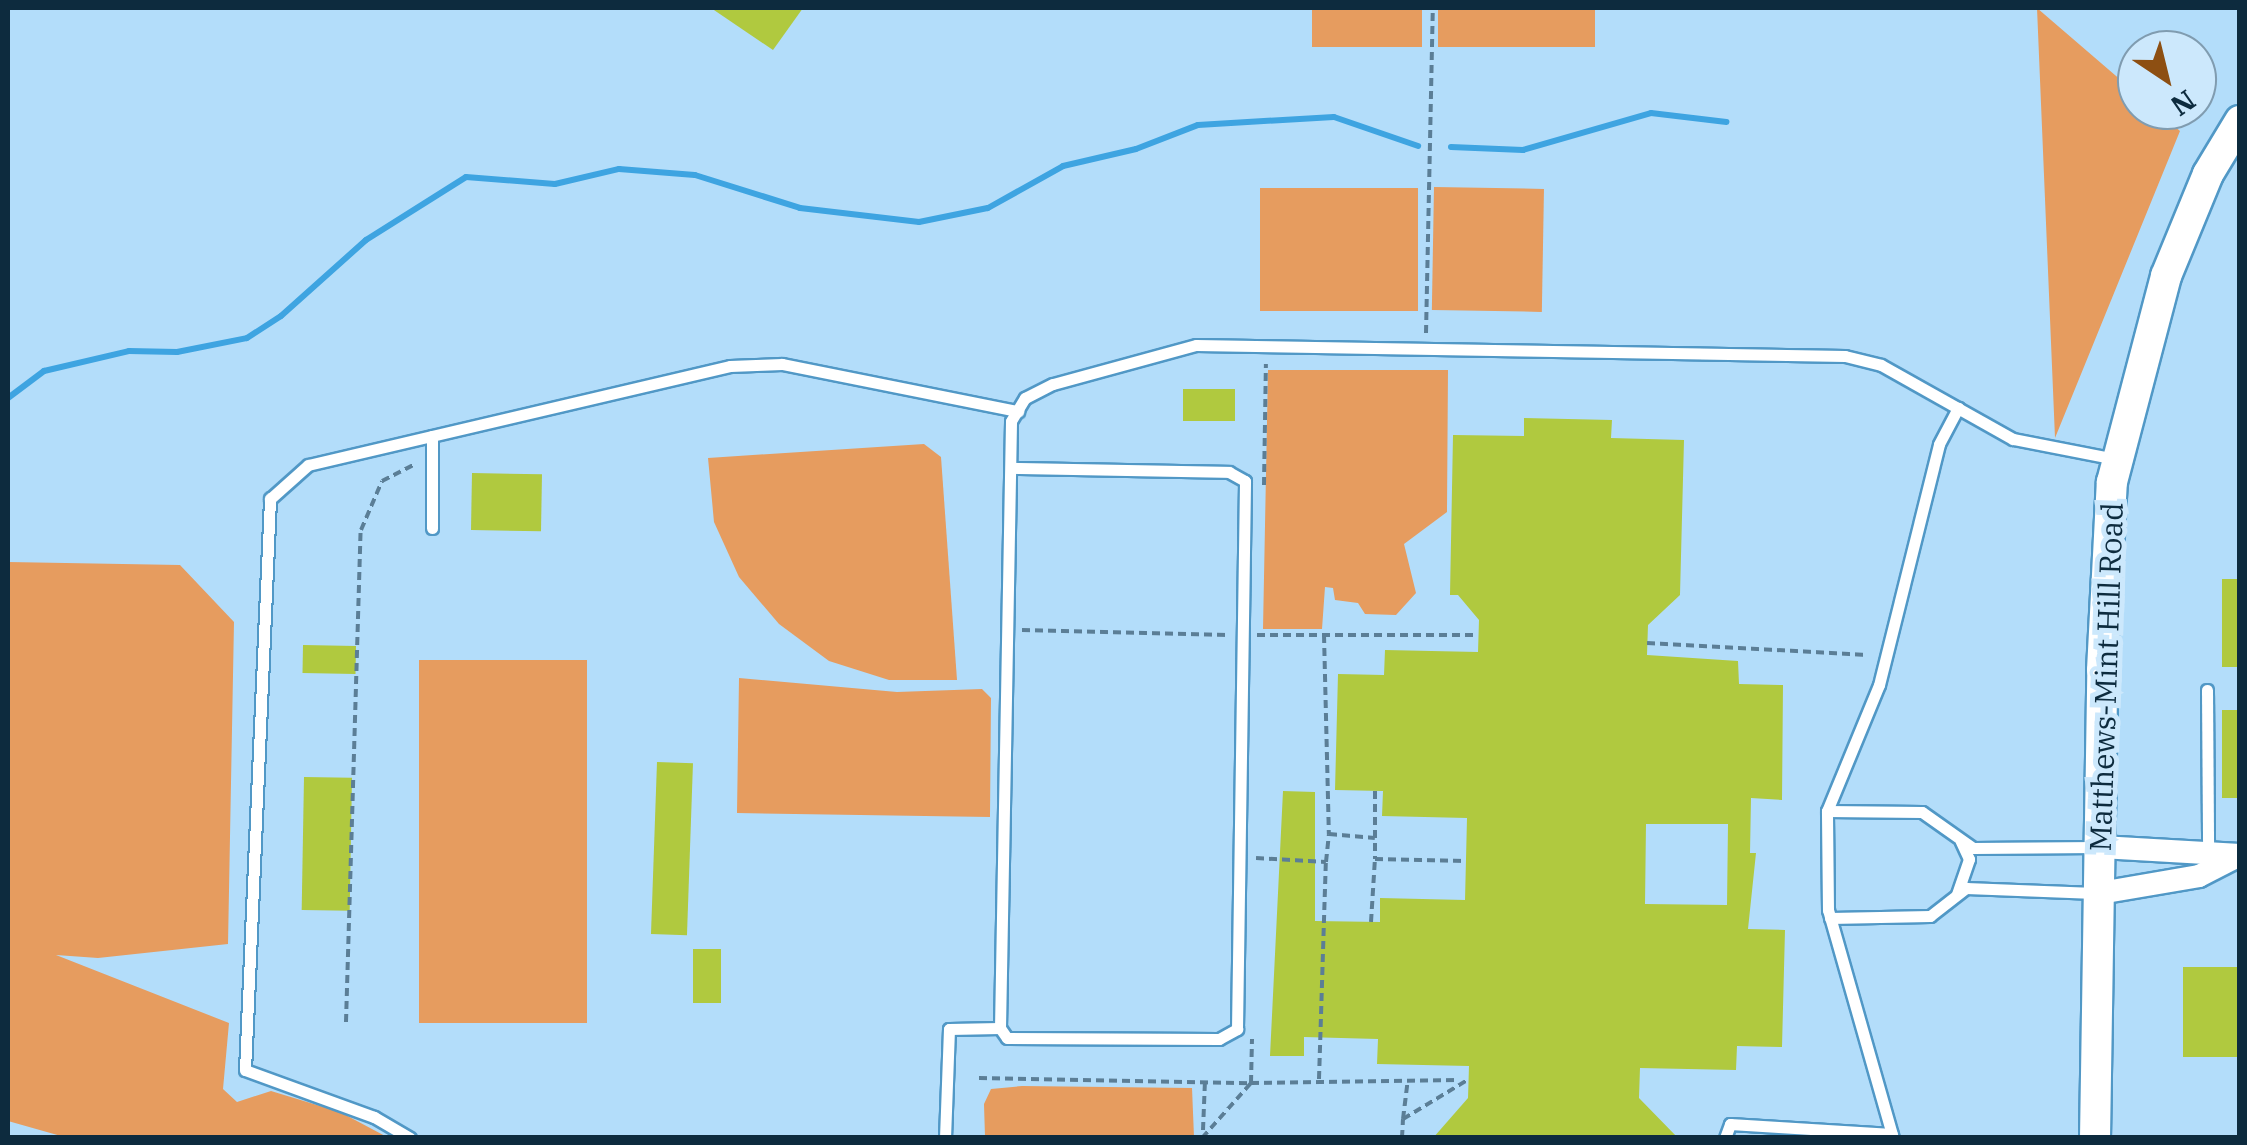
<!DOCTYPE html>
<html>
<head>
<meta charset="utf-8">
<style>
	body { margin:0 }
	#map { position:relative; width:2247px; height:1145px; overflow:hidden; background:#b3ddfa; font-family:"IBM Plex Serif",serif }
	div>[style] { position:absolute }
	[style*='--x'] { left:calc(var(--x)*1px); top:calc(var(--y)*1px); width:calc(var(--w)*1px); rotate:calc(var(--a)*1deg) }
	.green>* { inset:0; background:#e69c5f; transform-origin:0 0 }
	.stream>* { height:6px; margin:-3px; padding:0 3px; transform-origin:3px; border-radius:3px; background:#3ea4e1 }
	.building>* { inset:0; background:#b0c93f; transform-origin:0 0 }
	.path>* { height:4px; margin-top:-2px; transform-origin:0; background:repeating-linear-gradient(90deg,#5b7e96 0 8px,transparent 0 13px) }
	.roads { filter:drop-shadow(2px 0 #5198c6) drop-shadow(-2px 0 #5198c6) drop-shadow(0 2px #5198c6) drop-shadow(0 -2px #5198c6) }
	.lane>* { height:11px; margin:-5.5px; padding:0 5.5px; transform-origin:5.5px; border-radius:5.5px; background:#fff }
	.street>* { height:22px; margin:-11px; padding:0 11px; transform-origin:11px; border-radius:11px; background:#fff }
	.secondary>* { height:30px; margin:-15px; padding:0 15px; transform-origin:15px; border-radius:15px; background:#fff }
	span { translate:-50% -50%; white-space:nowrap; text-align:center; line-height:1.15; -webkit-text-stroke:10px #cce8fc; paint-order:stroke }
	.street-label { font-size:30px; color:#0d2b3e }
	.frame { position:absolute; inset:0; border:10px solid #0d2b3e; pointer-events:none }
	.north { position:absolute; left:2117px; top:30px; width:100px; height:100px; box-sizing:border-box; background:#cce8fc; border:2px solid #809cb0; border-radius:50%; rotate:145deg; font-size:28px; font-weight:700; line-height:40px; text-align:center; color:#0d2b3e }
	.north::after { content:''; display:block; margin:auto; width:35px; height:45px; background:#8d4f12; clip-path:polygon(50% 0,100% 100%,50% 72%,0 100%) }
</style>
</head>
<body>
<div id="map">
	<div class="green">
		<i style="left:1312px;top:8px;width:110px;height:39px"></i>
		<i style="left:1438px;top:8px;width:157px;height:39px"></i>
		<i style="clip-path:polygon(2037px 8px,2137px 94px,2137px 110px,2156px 110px,2180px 131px,2055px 438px)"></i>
		<i style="left:1434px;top:187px;width:110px;height:123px;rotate:1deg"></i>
		<i style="left:1260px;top:188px;width:158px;height:123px"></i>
		<i style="clip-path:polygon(1268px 370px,1448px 370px,1447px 512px,1404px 544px,1416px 593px,1396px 615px,1365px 614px,1358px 603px,1335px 600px,1333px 588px,1325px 587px,1322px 629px,1263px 629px)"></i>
		<i style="clip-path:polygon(924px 444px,941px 457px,957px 680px,889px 680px,829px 661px,779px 624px,739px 577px,714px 522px,708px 458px)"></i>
		<i style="clip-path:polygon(8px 562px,180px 565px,234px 622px,228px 944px,98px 958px,56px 955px,229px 1023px,223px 1089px,237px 1102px,271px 1091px,340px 1112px,387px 1137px,68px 1138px,8px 1121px)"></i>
		<i style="left:419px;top:660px;width:168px;height:363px"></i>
		<i style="clip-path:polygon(739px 678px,897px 692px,982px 689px,991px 698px,990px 817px,737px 813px)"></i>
		<i style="clip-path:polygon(1022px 1086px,1192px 1088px,1194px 1137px,985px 1137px,984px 1104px,991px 1089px)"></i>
	</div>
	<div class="stream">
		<i style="--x:1451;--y:147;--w:72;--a:2.4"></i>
		<i style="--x:1523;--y:150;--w:133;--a:-16.1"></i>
		<i style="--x:1651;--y:113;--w:76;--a:6.8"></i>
		<i style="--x:8;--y:398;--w:45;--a:-36.9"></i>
		<i style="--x:44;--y:371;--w:87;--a:-13.2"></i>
		<i style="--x:129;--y:351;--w:48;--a:1.2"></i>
		<i style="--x:177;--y:352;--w:71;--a:-11.3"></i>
		<i style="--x:247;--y:338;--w:40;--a:-32.9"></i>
		<i style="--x:281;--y:316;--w:114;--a:-41.8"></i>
		<i style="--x:366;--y:240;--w:118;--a:-32.2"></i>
		<i style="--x:466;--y:177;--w:89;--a:4.5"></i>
		<i style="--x:555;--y:184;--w:66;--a:-13.2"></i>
		<i style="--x:619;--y:169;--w:76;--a:4.5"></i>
		<i style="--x:695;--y:175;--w:110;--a:17.4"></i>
		<i style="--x:800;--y:208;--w:120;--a:6.7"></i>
		<i style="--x:919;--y:222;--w:70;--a:-11.5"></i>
		<i style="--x:988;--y:208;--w:86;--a:-29.2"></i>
		<i style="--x:1063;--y:166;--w:75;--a:-13.1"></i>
		<i style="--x:1136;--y:149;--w:66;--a:-21.2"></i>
		<i style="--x:1198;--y:125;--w:136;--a:-3.4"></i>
		<i style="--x:1334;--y:117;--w:89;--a:19"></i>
	</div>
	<div class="building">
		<i style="clip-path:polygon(711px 8px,803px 8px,773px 50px)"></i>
		<i style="left:1183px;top:389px;width:52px;height:32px"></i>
		<i style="clip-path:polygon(evenodd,1524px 418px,1612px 420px,1611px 438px,1684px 440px,1680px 595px,1648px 625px,1647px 655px,1738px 661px,1739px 684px,1783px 685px,1782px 800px,1751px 798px,1750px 853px,1756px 853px,1748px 929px,1785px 930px,1782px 1047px,1737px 1046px,1736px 1070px,1640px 1068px,1639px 1098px,1678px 1138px,1433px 1138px,1468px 1098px,1469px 1066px,1377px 1064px,1378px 1039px,1304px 1037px,1304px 1056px,1270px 1056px,1283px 791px,1315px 792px,1315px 921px,1380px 922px,1380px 898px,1465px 900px,1467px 818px,1382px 816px,1383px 791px,1335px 790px,1338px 674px,1384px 675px,1385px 650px,1478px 652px,1479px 620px,1458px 595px,1450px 595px,1453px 435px,1524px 436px,1524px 418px,1646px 824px,1728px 824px,1727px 905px,1645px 904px,1646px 824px)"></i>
		<i style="left:472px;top:473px;width:70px;height:57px;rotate:1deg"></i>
		<i style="left:2222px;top:579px;width:18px;height:88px"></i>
		<i style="left:303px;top:645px;width:53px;height:28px;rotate:1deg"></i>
		<i style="left:2222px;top:710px;width:18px;height:88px"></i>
		<i style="left:657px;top:762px;width:36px;height:172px;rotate:2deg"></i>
		<i style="left:304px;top:777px;width:48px;height:133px;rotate:1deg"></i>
		<i style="left:693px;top:949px;width:28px;height:54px"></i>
		<i style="left:2240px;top:967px;width:90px;height:57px;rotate:90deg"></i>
	</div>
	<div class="path">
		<i style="--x:1426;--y:333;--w:325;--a:-88.8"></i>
		<i style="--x:1264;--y:485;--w:121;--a:-89.1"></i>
		<i style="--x:1022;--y:630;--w:206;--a:1.4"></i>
		<i style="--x:1257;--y:635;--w:221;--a:0"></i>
		<i style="--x:1324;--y:635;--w:199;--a:88.6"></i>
		<i style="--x:1647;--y:643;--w:220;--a:3.1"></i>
		<i style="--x:1375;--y:791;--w:68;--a:90"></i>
		<i style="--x:1256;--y:858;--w:70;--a:3.3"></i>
		<i style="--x:1326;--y:862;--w:28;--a:-84"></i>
		<i style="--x:1329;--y:834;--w:46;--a:5"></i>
		<i style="--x:1371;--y:922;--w:63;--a:-86.4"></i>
		<i style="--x:1375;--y:859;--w:91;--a:1.3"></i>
		<i style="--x:346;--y:1022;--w:492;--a:-88.3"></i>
		<i style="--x:361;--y:530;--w:53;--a:-66.8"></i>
		<i style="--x:382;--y:481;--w:36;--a:-27"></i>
		<i style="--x:979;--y:1078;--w:272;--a:1.1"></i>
		<i style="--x:1251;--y:1083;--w:44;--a:-88.7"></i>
		<i style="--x:1319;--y:1079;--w:217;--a:-88.2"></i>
		<i style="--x:1403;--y:1119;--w:35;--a:-83"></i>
		<i style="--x:1203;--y:1130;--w:49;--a:-87.7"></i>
		<i style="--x:1202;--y:1138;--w:74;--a:-48.3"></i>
		<i style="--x:1251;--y:1083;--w:207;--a:-0.8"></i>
		<i style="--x:1402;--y:1138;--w:19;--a:-87"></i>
		<i style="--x:1403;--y:1119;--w:77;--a:-31.2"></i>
	</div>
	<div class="roads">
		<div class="lane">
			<i style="--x:432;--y:528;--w:92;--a:-90"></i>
			<i style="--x:2207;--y:690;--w:161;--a:89.6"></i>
			<i style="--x:1827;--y:811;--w:95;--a:0.6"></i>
			<i style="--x:1922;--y:812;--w:62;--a:35.2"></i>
			<i style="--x:1973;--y:848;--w:124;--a:-0.5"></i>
			<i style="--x:1957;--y:894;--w:37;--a:-71"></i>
			<i style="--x:1969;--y:859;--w:19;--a:-115"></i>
			<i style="--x:1830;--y:918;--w:100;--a:-1.1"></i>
			<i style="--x:1930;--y:916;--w:46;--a:-37.9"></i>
			<i style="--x:1966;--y:888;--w:129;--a:2.2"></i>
			<i style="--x:1000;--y:1028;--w:12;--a:55"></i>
			<i style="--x:1007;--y:1038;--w:212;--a:0.3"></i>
			<i style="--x:1219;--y:1039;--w:21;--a:-29"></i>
			<i style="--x:1237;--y:1029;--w:548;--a:-89.16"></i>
			<i style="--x:1245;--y:481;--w:18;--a:-151"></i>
			<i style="--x:1229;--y:472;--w:218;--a:-178.9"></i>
			<i style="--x:410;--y:1138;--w:42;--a:-149.7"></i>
			<i style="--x:374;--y:1117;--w:137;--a:-160"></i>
			<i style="--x:245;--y:1070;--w:572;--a:-87.49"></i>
			<i style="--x:270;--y:499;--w:51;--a:-41.8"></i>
			<i style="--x:308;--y:465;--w:433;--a:-13.2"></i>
			<i style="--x:730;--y:366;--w:52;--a:-2.2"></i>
			<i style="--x:782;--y:364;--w:241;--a:11.3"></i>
			<i style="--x:945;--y:1138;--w:109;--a:-87.9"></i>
			<i style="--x:949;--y:1029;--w:51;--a:-1.1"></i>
			<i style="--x:1000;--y:1028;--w:607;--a:-88.96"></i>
			<i style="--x:1011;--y:421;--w:27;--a:-59"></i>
			<i style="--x:1025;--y:398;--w:31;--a:-27"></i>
			<i style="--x:1053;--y:384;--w:148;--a:-15.3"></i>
			<i style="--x:1196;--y:345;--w:649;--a:0.97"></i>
			<i style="--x:1845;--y:356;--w:37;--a:14"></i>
			<i style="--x:1881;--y:365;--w:151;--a:29.3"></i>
			<i style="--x:2013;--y:439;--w:105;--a:11"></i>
			<i style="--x:1725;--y:1138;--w:15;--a:-70"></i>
			<i style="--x:1730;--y:1124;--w:162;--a:3.5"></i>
			<i style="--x:1893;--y:1138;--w:237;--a:-105.9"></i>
			<i style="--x:1828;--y:910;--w:99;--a:-90.6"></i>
			<i style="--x:1827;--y:811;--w:136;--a:-67.6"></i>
			<i style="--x:1879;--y:685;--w:248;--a:-76"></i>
			<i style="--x:1939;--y:444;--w:41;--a:-62.2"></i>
		</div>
		<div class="street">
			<i style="--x:2101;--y:847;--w:139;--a:3.3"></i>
			<i style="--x:2100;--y:893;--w:100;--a:-9.7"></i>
			<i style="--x:2199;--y:876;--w:46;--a:-27.1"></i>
		</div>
		<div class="secondary">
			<i style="--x:2095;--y:1138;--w:468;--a:-89.1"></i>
			<i style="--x:2102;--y:670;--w:188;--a:-87"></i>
			<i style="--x:2112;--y:482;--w:213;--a:-75.3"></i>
			<i style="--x:2166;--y:276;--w:110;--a:-67.6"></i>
			<i style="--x:2208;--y:174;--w:62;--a:-58.9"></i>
		</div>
	</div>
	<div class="street-label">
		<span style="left:2106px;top:677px;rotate:-88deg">Matthews-Mint Hill Road</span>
	</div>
	<div class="frame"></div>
	<div class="north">N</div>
</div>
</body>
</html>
